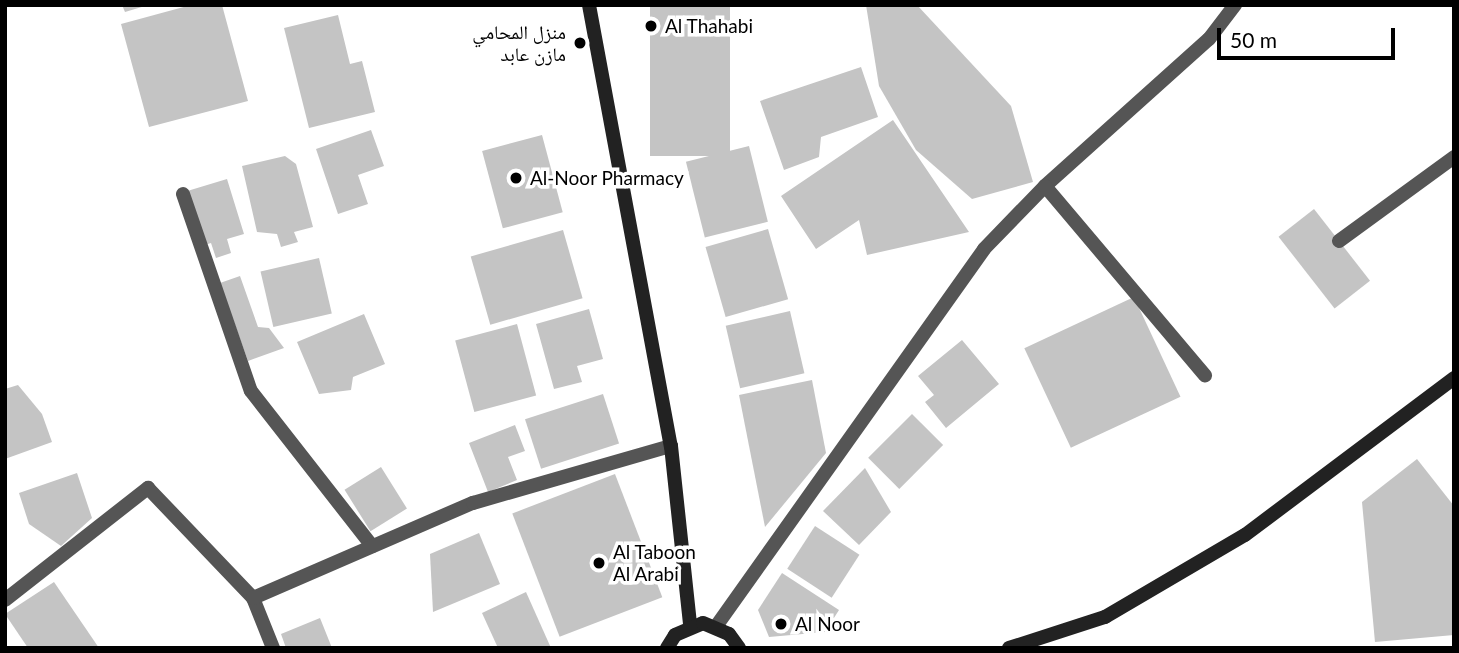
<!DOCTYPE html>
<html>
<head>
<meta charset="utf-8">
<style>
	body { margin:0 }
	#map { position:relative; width:1459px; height:653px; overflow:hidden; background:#fff; font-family:Lato,"Noto Naskh Arabic",sans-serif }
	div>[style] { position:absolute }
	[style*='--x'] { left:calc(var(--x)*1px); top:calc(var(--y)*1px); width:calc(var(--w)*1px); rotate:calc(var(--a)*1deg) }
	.building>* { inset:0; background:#c4c4c4; transform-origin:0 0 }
	.street>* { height:14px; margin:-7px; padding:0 7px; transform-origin:7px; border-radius:7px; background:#555 }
	.secondary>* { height:14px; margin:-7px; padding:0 7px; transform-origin:7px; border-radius:7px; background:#222 }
	.dots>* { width:19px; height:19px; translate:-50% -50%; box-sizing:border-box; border:4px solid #fff; border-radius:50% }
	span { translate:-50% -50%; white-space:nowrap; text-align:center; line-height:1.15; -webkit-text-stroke:7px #fff; paint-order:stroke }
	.poi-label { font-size:19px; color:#000 }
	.left { translate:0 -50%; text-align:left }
	.right { translate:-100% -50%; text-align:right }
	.frame { position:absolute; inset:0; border:7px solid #000; pointer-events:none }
	.scale { position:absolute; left:1217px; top:28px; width:178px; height:32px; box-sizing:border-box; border:4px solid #000; border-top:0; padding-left:9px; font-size:21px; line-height:24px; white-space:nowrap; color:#000; -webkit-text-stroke:5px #fff; paint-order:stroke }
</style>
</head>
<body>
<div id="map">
	<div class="building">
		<i style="clip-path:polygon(122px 5px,145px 5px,145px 6px,125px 12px)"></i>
		<i style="clip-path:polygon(191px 5px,222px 5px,248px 101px,149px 127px,121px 24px)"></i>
		<i style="left:650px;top:5px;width:80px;height:151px"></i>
		<i style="clip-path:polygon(866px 5px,917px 5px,1011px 106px,1033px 182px,972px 199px,916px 150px,879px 86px)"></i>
		<i style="clip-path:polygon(338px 15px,350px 64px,362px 61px,375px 112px,309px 128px,284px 28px)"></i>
		<i style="clip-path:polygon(861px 67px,878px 117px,821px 137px,819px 157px,784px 170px,760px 101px)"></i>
		<i style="clip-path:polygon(893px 120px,969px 232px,867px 255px,859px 220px,816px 249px,781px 196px)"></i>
		<i style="clip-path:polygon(371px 130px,384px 166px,358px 175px,368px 204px,338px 214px,316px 149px)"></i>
		<i style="left:542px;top:135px;width:80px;height:62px;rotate:75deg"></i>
		<i style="left:749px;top:146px;width:78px;height:65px;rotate:76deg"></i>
		<i style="clip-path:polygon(285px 156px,296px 164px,313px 227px,294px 232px,298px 242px,281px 247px,277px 234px,257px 232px,242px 166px)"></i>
		<i style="clip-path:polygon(227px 179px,244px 234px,227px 239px,231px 253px,216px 258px,211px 243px,201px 246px,184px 192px)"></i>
		<i style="left:1314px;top:209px;width:91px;height:45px;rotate:52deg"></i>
		<i style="left:768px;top:229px;width:73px;height:65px;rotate:74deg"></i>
		<i style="left:563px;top:230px;width:71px;height:96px;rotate:74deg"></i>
		<i style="left:319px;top:258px;width:57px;height:60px;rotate:77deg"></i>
		<i style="clip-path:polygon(240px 276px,258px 327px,269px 328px,284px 348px,248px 361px,220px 283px)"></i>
		<i style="left:1134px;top:297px;width:110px;height:121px;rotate:65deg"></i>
		<i style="clip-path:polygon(589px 309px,603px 359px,577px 366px,582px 382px,554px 389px,536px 324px)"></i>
		<i style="left:790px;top:311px;width:64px;height:66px;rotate:77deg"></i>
		<i style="clip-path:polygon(364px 314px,385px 364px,353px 377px,351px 390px,319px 394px,297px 342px)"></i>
		<i style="left:517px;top:324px;width:74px;height:64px;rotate:75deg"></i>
		<i style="clip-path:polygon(962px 340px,999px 384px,946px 428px,925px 402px,934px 395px,918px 376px)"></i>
		<i style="clip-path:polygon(812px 380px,826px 453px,765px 527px,739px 395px)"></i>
		<i style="clip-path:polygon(18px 385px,42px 414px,52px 442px,5px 459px,5px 389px)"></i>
		<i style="left:603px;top:394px;width:52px;height:82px;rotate:72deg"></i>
		<i style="left:912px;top:414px;width:44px;height:62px;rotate:45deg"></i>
		<i style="clip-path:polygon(515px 425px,525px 451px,508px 457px,517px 480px,488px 492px,469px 443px)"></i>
		<i style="clip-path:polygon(1417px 459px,1454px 506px,1454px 635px,1375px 642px,1362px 502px)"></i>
		<i style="left:381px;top:467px;width:49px;height:43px;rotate:58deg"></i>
		<i style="clip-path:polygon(865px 468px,891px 512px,859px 545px,823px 511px)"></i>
		<i style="clip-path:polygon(77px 473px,92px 518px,61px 546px,29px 524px,19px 493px)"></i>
		<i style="left:615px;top:474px;width:132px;height:110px;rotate:69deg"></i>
		<i style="left:815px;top:526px;width:53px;height:51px;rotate:33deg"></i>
		<i style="clip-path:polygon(479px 533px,500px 584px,433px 612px,430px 554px)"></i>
		<i style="clip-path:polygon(782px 573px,839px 610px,825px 632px,769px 637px,758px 610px)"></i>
		<i style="clip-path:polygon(54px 582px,99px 648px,28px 648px,5px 614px)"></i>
		<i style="clip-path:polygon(526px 592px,551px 648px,498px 648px,482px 613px)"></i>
		<i style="clip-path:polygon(320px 618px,332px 648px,286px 648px,281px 634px)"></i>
	</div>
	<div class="street">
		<i style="--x:1045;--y:186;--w:220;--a:-41.9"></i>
		<i style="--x:1209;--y:39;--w:43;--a:-52.6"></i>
		<i style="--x:183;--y:194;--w:208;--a:71"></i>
		<i style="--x:251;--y:391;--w:197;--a:52"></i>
		<i style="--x:1339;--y:241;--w:142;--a:-36.1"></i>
		<i style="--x:253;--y:598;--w:54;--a:68.2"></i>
		<i style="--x:5;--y:600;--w:182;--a:-38.1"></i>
		<i style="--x:148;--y:488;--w:152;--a:46.3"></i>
		<i style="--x:253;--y:598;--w:240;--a:-23.4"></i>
		<i style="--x:473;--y:503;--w:206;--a:-16.1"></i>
		<i style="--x:717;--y:625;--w:461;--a:-54.6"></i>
		<i style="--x:984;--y:249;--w:88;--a:-45.9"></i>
		<i style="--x:1045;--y:186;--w:248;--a:49.8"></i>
	</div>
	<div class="secondary">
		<i style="--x:589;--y:5;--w:449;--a:79.5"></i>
		<i style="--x:671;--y:446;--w:180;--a:83.9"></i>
		<i style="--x:667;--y:648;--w:15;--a:-58"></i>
		<i style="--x:675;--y:635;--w:30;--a:-23"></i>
		<i style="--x:703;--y:623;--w:28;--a:23"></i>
		<i style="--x:729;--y:634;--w:17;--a:54"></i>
		<i style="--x:1009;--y:648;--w:101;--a:-17.9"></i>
		<i style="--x:1105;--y:617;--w:162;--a:-30.4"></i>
		<i style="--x:1245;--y:535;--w:261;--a:-36.9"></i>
	</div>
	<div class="dots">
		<i style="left:651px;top:26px;background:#000"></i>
		<i style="left:580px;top:43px;background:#000"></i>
		<i style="left:516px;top:178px;background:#000"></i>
		<i style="left:599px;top:563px;background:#000"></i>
		<i style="left:781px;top:624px;background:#000"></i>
	</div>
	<div class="poi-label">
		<span class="left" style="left:665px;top:26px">Al Thahabi</span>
		<span class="right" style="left:566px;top:43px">منزل المحامي<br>مازن عابد</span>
		<span class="left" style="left:530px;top:178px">Al-Noor Pharmacy</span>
		<span class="left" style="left:613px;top:563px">Al Taboon<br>Al Arabi</span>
		<span class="left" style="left:795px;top:624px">Al Noor</span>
	</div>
	<div class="frame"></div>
	<div class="scale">50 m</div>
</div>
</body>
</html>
